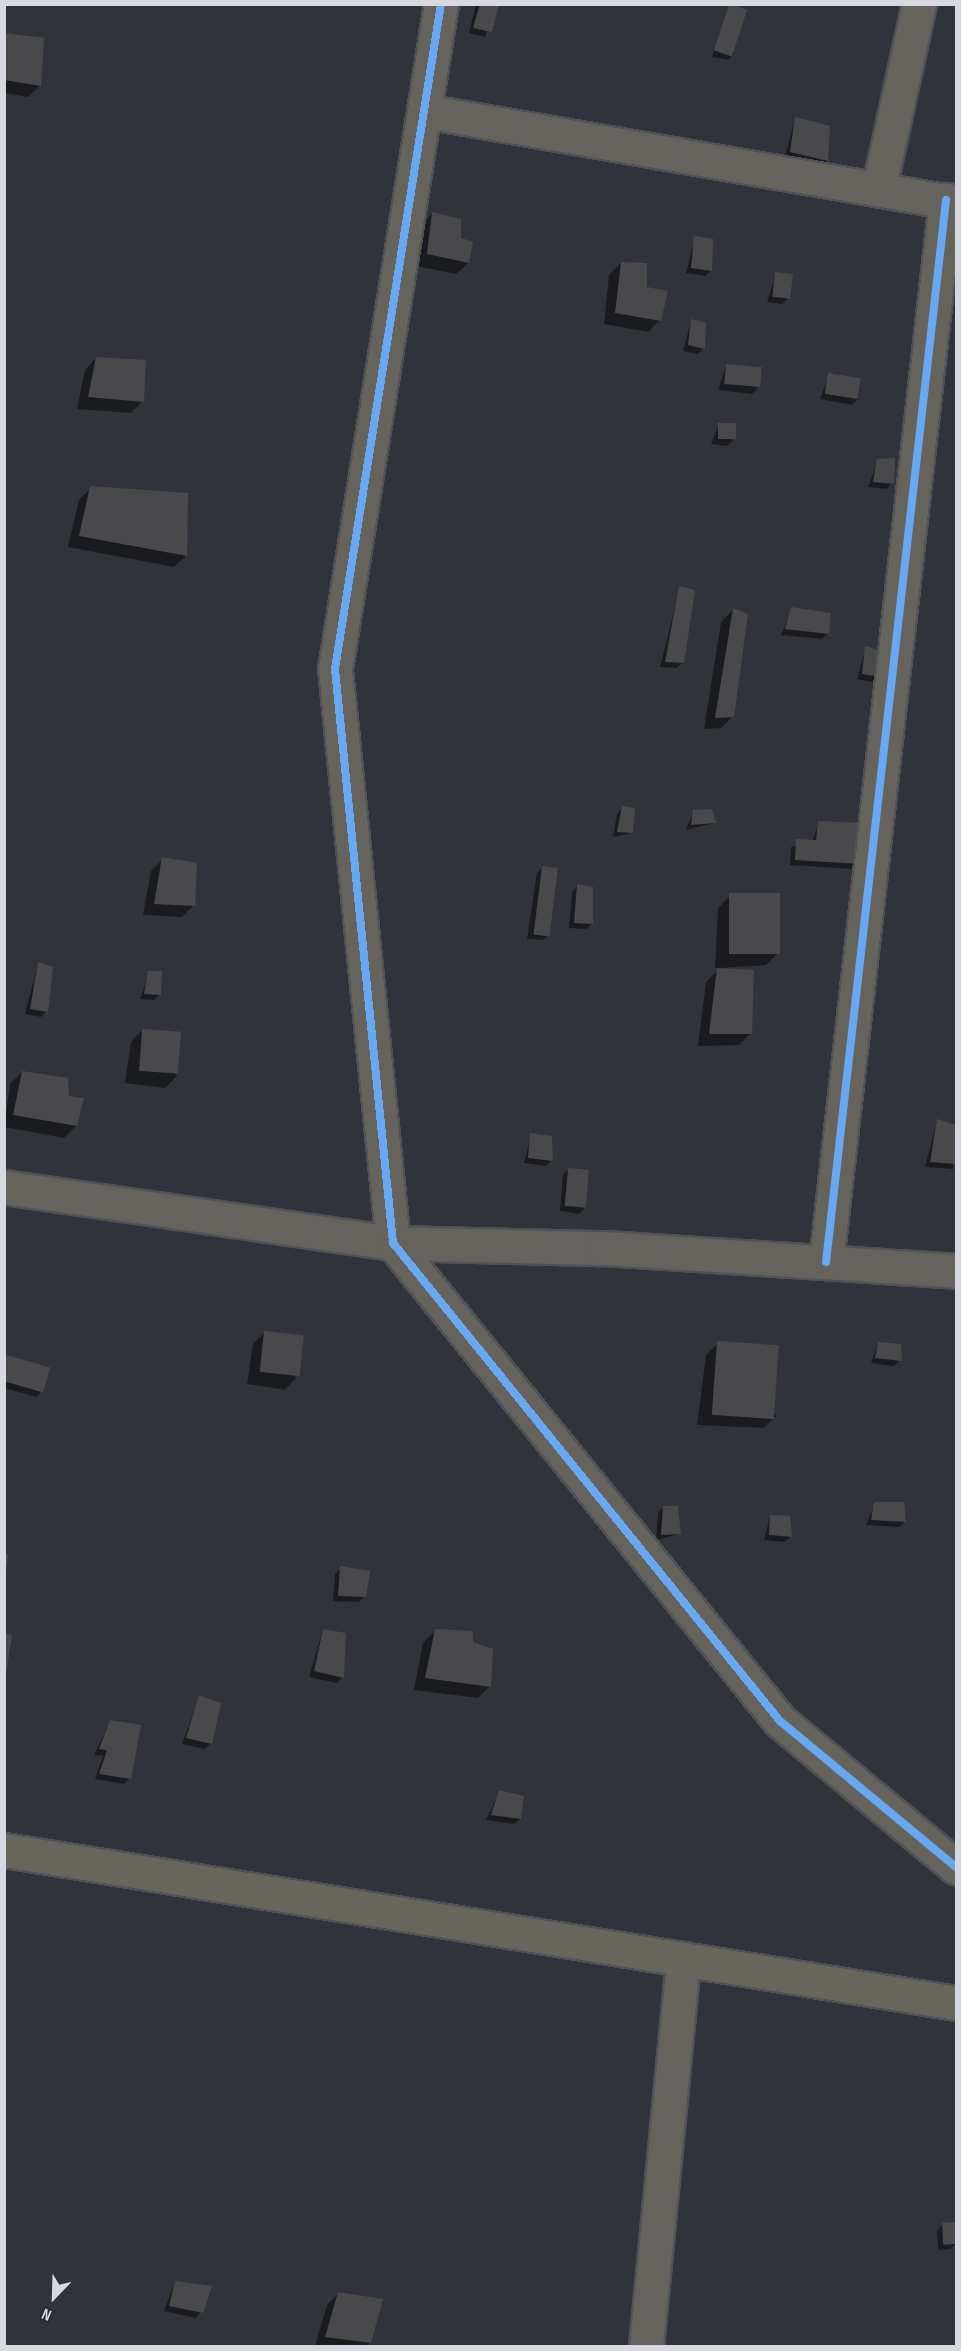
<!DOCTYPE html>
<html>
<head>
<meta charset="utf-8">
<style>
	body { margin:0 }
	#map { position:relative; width:961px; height:2351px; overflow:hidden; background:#30343a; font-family:"Sofia Sans Condensed",sans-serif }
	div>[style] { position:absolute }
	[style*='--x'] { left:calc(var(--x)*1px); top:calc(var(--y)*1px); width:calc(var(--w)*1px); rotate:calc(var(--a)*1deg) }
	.shadow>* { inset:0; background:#0007 }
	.building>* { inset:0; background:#49484a; transform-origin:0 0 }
	.roads { filter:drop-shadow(2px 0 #4f5257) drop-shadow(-2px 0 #4f5257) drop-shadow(0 2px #4f5257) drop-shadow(0 -2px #4f5257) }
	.street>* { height:33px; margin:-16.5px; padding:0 16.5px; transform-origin:16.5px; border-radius:16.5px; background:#65635b }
	.secondary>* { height:33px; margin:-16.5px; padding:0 16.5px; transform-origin:16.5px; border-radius:16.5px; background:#68655a }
	.cycleway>* { height:8px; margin:-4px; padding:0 4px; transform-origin:4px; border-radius:4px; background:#66a8f1 }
	span { translate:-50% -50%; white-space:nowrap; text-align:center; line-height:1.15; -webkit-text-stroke:6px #232932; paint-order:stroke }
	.frame { position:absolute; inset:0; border:6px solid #d6dae0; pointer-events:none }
	.north { position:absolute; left:24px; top:2267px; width:60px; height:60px; -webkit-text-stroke:4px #232932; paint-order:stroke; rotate:203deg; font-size:16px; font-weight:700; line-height:24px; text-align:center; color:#d6dae0 }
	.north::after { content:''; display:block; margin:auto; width:21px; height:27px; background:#d6dae0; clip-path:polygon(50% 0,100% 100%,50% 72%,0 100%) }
</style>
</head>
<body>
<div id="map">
	<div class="shadow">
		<i style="clip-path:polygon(476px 4px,497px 4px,485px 37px,469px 33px)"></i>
		<i style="clip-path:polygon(729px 5px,734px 54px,728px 60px,712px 57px)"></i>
		<i style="clip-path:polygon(4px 34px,40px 86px,28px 97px,4px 93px)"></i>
		<i style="clip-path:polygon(795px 119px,827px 161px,821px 166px,785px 157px)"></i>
		<i style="clip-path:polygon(432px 214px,459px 239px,468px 263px,456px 274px,416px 266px,420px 226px)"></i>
		<i style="clip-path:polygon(695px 238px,711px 271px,705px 276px,686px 273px)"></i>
		<i style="clip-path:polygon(621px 263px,646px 288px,660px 320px,648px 332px,604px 324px,609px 275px)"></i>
		<i style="clip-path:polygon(776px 274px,788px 299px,782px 304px,767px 302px)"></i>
		<i style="clip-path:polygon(691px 321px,704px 348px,698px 354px,683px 351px)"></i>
		<i style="clip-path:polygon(96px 358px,143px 401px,131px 413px,77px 409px,85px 370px)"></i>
		<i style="clip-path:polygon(726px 366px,758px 388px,752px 394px,718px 390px)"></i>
		<i style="clip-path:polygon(829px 375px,858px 399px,852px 405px,820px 399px)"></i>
		<i style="clip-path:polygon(719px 425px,733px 441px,727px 446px,711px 444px)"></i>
		<i style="clip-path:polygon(878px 461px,892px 483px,887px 489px,868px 487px)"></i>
		<i style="clip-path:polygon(91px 488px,186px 556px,174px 567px,68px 547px,79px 500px)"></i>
		<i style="clip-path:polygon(680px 587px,683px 662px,677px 668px,660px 667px)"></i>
		<i style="clip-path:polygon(792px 609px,828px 634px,822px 639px,781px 635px)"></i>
		<i style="clip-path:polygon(733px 610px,733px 716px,721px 728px,704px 729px,721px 622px)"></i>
		<i style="clip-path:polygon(866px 647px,879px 676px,874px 682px,857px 679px)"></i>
		<i style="clip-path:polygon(622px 808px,632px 833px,613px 837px,617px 814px)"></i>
		<i style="clip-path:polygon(694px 811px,714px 823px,686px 830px)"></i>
		<i style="clip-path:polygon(819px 823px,864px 842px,853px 869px,790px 865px,791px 847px,812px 842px)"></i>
		<i style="clip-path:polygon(163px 859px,194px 905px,182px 917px,143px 915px,151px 871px)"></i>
		<i style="clip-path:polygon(543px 867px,549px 935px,543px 940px,527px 939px,537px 873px)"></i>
		<i style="clip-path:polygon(577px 886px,592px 924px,586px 929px,569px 928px,572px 892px)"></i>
		<i style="clip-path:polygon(730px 896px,778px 953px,766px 965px,721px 968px,751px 1033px,739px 1045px,698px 1046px,706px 982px,720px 968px,715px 968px,718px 908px)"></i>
		<i style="clip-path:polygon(38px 964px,47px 1011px,41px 1017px,25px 1014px)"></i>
		<i style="clip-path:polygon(149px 973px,160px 994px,154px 1000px,140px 999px)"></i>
		<i style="clip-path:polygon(142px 1030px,177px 1076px,165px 1088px,125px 1083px,131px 1042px)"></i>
		<i style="clip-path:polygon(22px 1072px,68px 1097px,76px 1126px,64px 1138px,4px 1127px,10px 1084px)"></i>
		<i style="clip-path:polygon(937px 1121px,956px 1126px,953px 1169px,925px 1167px)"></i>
		<i style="clip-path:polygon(531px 1135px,552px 1160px,546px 1166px,524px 1163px)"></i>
		<i style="clip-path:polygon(568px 1170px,585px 1208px,579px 1214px,560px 1211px,563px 1175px)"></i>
		<i style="clip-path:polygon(265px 1332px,296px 1378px,285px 1390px,247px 1384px,253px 1344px)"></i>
		<i style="clip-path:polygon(718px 1343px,776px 1416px,764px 1428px,697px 1425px,706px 1355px)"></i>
		<i style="clip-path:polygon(878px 1343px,900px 1360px,894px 1366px,871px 1363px)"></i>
		<i style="clip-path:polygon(8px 1357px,42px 1391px,37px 1397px,4px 1388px)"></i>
		<i style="clip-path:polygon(875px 1503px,905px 1521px,899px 1527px,866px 1525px)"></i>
		<i style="clip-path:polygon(663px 1507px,679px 1534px,656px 1540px,658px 1513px)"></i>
		<i style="clip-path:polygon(770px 1516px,791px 1536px,785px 1542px,764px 1540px)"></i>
		<i style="clip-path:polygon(341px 1568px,365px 1596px,359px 1602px,333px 1601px,335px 1574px)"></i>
		<i style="clip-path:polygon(323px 1630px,342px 1677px,337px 1683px,309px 1677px)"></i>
		<i style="clip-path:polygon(435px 1631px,471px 1643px,490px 1686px,478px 1698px,414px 1690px,423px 1643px)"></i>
		<i style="clip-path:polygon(199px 1697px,211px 1743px,205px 1749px,182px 1744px)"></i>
		<i style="clip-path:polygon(110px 1722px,130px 1778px,124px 1784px,95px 1779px,103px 1756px,94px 1755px)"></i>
		<i style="clip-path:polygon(499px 1792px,520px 1819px,514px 1824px,486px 1820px)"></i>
		<i style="clip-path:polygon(942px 2225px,955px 2244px,950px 2249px,938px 2250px,937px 2231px)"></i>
		<i style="clip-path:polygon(175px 2282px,201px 2312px,196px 2318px,164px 2311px)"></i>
		<i style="clip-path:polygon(339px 2293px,370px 2342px,366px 2346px,315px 2346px,327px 2305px)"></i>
	</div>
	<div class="building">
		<i style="clip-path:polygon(480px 4px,499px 4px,492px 32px,473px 28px)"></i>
		<i style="left:729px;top:4px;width:19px;height:49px;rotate:18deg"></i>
		<i style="clip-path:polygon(4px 33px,44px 38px,41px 86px,4px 80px)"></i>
		<i style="clip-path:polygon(795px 117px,830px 126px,828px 161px,790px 152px)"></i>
		<i style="clip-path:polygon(432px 212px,461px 219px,461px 238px,473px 242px,469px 263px,427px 254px)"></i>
		<i style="clip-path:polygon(694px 236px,713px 239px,712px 271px,691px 268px)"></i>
		<i style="clip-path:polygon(621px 262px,647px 263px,647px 287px,668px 291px,661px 321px,615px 313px)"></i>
		<i style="left:775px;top:272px;width:18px;height:25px;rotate:6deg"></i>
		<i style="clip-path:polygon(691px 319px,706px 323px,705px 349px,688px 345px)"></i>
		<i style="clip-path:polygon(96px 357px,146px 360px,144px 402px,88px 397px)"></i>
		<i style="left:726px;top:364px;width:36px;height:20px;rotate:5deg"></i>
		<i style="left:828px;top:373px;width:33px;height:21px;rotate:9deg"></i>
		<i style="left:718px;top:423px;width:18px;height:16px"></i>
		<i style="clip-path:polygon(895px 458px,894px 484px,873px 482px,877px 459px)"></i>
		<i style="clip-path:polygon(90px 486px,188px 493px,187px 556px,79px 536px)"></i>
		<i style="clip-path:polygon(679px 586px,695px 590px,684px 663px,665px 662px)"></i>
		<i style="clip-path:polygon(791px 607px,831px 613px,829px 634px,785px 629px)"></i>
		<i style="clip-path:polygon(733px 608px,748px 614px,734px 717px,715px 718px)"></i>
		<i style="clip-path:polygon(865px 646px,883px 651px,881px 677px,862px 674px)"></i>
		<i style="clip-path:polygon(622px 806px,635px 808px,633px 833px,617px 832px)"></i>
		<i style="clip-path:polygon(712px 809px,716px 823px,691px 825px,693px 810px)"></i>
		<i style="clip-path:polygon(818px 821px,865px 823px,865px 843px,856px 842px,860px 864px,795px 860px,796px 839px,816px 840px)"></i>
		<i style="clip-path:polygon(162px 857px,197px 863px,195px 906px,154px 904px)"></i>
		<i style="left:542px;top:866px;width:16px;height:69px;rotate:7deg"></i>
		<i style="clip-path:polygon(577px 884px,593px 887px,593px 924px,574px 923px)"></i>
		<i style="left:780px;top:893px;width:61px;height:51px;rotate:90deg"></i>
		<i style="clip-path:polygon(38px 962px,53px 967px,48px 1012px,30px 1009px)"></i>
		<i style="clip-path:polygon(717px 968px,754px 970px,752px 1034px,709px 1034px)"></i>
		<i style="clip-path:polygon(148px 971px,162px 971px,161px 995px,144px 994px)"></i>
		<i style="left:142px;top:1029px;width:39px;height:42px;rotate:4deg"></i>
		<i style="clip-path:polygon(22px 1071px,68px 1078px,69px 1096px,84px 1098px,77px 1126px,13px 1115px)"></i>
		<i style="clip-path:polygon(937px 1119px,956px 1125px,956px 1164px,930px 1162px)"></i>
		<i style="clip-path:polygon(530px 1133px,552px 1136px,553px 1161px,528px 1158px)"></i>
		<i style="left:568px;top:1168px;width:21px;height:38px;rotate:5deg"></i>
		<i style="left:264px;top:1331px;width:40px;height:41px;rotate:6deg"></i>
		<i style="left:717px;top:1341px;width:62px;height:74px;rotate:4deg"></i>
		<i style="clip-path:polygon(878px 1342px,901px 1344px,902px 1361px,875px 1358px)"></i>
		<i style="left:7px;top:1355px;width:45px;height:26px;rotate:16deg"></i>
		<i style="clip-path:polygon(874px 1502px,904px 1502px,906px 1522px,871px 1520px)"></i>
		<i style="clip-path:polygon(663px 1506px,678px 1506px,681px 1534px,661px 1535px)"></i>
		<i style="clip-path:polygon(770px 1515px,790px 1516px,792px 1537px,769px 1535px)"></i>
		<i style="clip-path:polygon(4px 1554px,8px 1555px,6px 1571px,4px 1571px)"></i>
		<i style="clip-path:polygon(340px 1566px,370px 1571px,366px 1597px,338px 1596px)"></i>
		<i style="clip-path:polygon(323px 1629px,346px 1633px,344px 1678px,314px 1671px)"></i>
		<i style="clip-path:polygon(435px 1629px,473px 1631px,473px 1642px,493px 1649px,491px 1687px,425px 1678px)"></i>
		<i style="clip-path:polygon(4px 1633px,12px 1635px,6px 1674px,4px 1674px)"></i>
		<i style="clip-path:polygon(199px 1695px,221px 1703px,212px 1744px,186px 1738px)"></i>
		<i style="clip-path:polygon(110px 1720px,141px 1725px,131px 1779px,99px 1774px,107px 1750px,99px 1749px)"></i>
		<i style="clip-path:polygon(499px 1790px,524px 1796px,521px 1819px,491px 1815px)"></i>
		<i style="left:955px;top:2222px;width:22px;height:13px;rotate:87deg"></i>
		<i style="clip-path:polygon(175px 2281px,212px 2286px,203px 2313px,169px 2306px)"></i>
		<i style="clip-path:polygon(338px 2292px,383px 2299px,371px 2343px,325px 2337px)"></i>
	</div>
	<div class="roads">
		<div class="street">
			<i style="--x:441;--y:4;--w:673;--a:99.06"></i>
			<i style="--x:335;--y:669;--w:577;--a:84.23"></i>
			<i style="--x:393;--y:1243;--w:615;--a:51.01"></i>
			<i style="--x:780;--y:1721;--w:229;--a:39.7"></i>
			<i style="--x:424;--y:111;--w:540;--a:9.81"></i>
			<i style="--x:879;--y:187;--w:187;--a:-77.7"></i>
			<i style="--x:4;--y:1187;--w:393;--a:8.2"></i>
			<i style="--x:393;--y:1243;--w:211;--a:1.4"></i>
			<i style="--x:604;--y:1248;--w:353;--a:3.7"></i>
			<i style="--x:826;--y:1262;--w:1069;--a:-83.55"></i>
			<i style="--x:646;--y:2346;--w:389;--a:-84.5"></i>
		</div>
		<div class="secondary">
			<i style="--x:4;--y:1850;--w:964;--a:9.13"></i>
		</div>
	</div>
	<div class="cycleway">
		<i style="--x:441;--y:4;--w:673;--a:99.06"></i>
		<i style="--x:335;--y:669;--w:577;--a:84.23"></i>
		<i style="--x:393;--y:1243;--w:615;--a:51.01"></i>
		<i style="--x:780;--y:1721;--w:229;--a:39.7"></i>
		<i style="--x:826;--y:1262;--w:1069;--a:-83.55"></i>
	</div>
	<div class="frame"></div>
	<div class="north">N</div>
</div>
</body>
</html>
